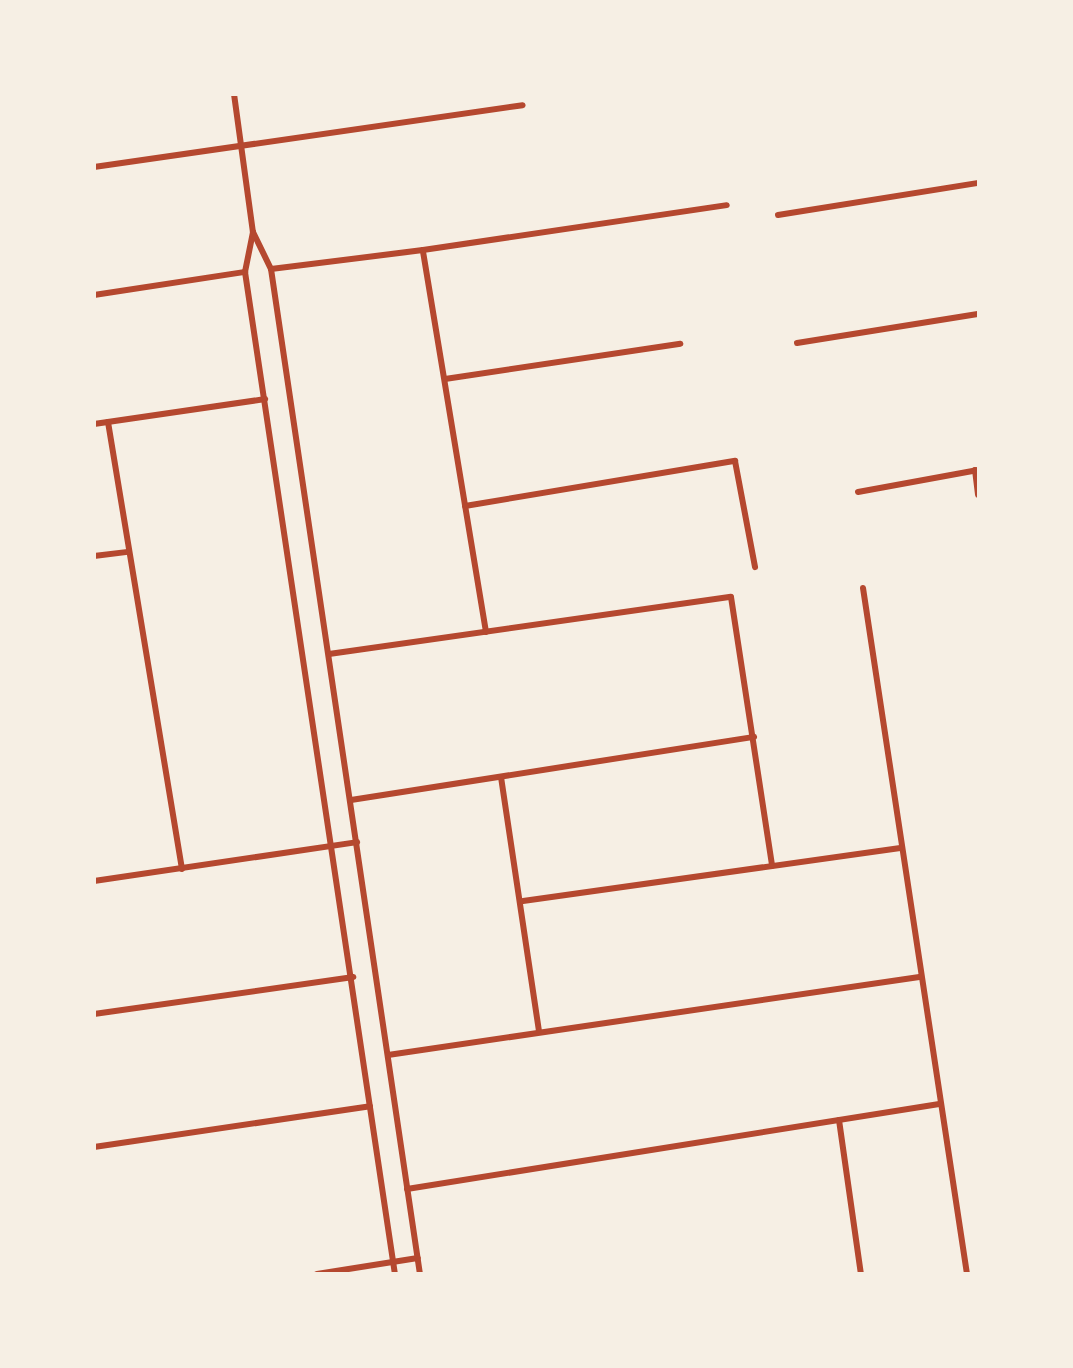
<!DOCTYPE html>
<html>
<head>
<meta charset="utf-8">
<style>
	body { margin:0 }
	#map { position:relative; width:1073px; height:1368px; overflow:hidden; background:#f6efe4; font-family:Barlow,sans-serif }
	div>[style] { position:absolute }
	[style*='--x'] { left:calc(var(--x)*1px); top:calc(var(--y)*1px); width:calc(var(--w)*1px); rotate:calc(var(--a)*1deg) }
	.minor>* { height:6px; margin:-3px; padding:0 3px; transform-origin:3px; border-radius:3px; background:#b5482f }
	span { translate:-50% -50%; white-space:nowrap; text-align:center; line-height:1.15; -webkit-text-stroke:6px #f6efe4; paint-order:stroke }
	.frame { position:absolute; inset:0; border:96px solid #f6efe4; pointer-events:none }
</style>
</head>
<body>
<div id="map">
	<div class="minor">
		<i style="--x:234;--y:94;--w:139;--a:82.2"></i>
		<i style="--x:253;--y:232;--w:41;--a:64.1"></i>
		<i style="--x:271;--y:269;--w:1016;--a:81.57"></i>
		<i style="--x:94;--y:167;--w:433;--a:-8.2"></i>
		<i style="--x:778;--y:215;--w:203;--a:-9.1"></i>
		<i style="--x:253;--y:232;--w:41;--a:101.3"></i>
		<i style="--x:245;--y:272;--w:1013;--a:81.49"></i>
		<i style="--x:271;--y:269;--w:153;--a:-7.1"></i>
		<i style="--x:94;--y:295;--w:153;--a:-8.7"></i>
		<i style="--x:797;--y:343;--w:183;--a:-9.1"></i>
		<i style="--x:445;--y:379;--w:238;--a:-8.5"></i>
		<i style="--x:108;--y:422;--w:453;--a:80.6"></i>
		<i style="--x:94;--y:424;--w:173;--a:-8.3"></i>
		<i style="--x:975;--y:470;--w:25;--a:83"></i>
		<i style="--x:858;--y:492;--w:122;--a:-10.4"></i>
		<i style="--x:465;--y:506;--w:274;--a:-9.5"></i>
		<i style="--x:735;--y:461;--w:108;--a:79.3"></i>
		<i style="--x:94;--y:556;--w:34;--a:-7"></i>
		<i style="--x:863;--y:588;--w:694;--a:81.38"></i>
		<i style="--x:486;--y:632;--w:387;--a:-99.4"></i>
		<i style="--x:423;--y:250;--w:307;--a:-8.4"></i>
		<i style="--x:329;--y:654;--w:406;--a:-8.1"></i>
		<i style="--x:731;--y:597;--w:272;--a:81.3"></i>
		<i style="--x:501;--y:777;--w:257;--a:81.5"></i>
		<i style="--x:351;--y:800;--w:408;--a:-8.9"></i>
		<i style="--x:94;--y:881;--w:266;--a:-8.4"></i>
		<i style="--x:523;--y:901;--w:381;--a:-8"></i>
		<i style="--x:94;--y:1014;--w:262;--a:-8.1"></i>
		<i style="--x:388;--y:1055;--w:537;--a:-8.36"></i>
		<i style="--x:839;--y:1120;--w:156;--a:81.9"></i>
		<i style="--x:94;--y:1147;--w:279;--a:-8.4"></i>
		<i style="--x:407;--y:1189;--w:539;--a:-9.08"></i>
		<i style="--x:317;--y:1274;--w:102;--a:-9"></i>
	</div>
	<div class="frame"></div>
</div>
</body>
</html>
